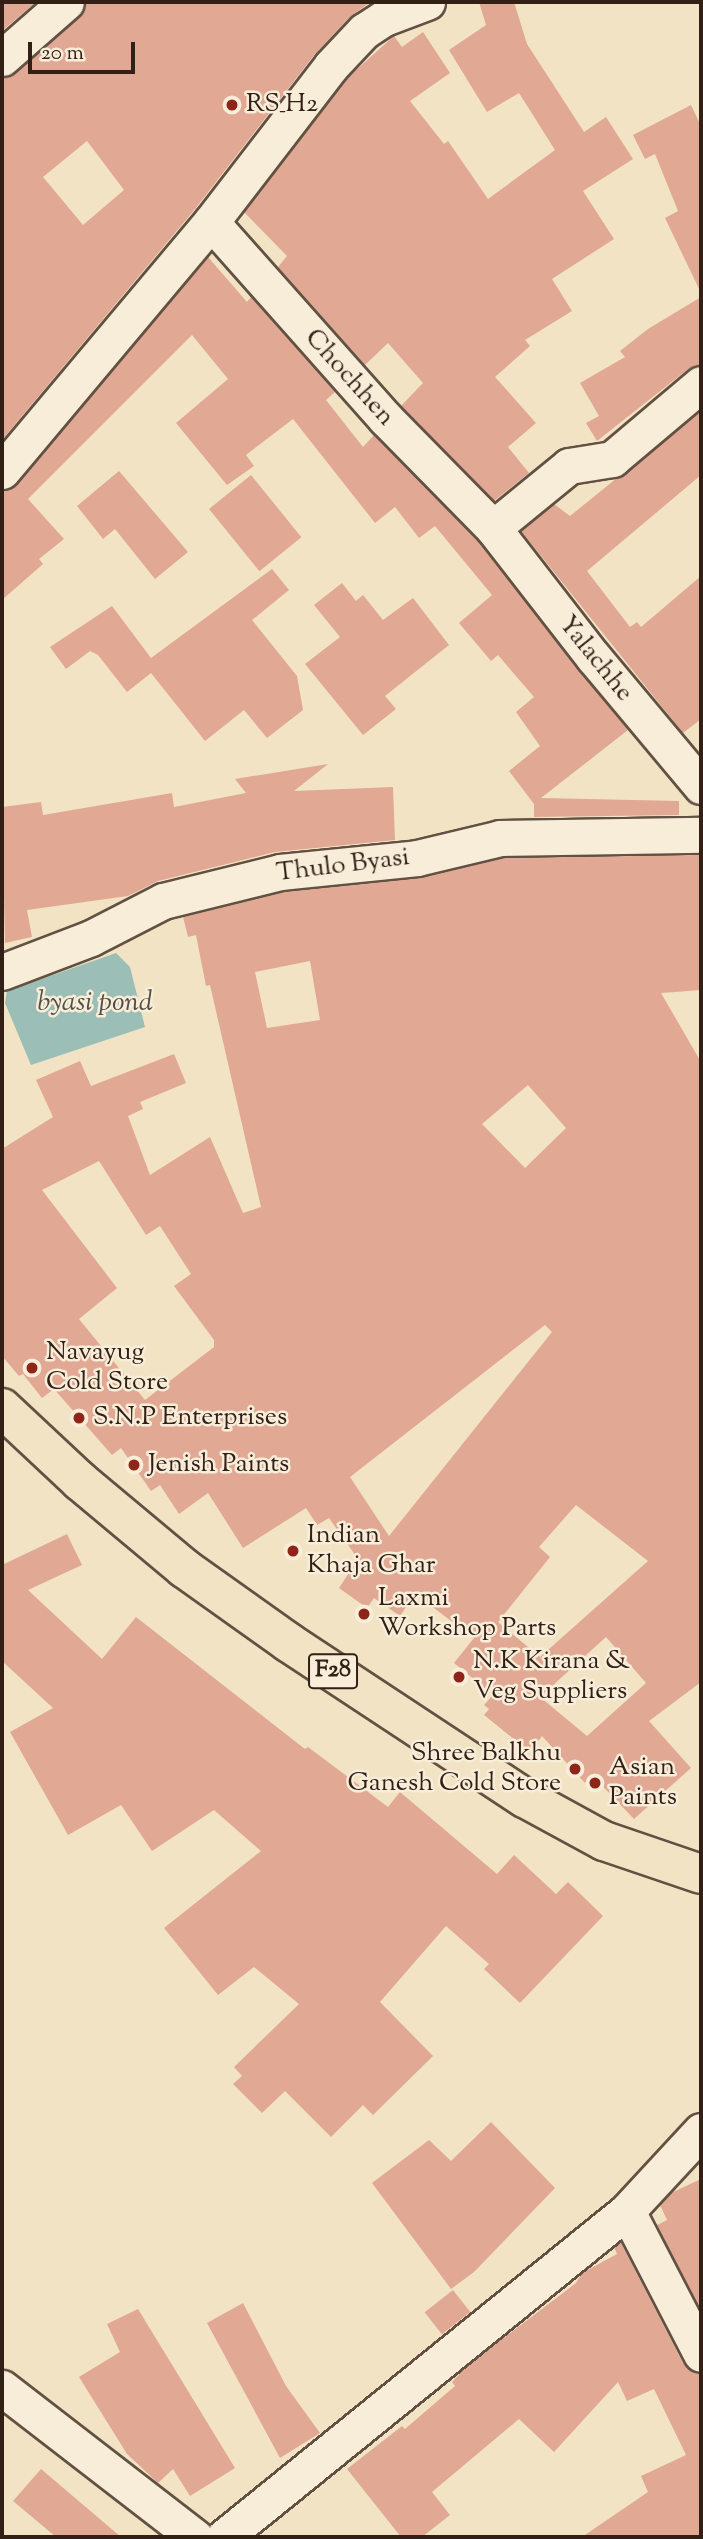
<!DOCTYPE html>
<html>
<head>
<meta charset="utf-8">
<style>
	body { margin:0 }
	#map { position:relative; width:703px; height:2539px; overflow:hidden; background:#f2e3c4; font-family:"Sorts Mill Goudy",serif }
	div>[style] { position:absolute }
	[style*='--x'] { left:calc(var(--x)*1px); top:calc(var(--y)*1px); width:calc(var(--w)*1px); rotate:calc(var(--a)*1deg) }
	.water>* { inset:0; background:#9bbeb7 }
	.building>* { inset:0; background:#e1a894; transform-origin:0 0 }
	.roads { filter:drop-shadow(2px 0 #625142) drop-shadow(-2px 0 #625142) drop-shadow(0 2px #625142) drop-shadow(0 -2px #625142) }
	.street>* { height:35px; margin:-17.5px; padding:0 17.5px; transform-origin:17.5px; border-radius:17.5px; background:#f7edd9 }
	.primary>* { height:38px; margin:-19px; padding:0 19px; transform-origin:19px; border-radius:19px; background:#f2e3c4 }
	.dots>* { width:19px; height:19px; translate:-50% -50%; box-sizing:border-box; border:4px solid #f7edd9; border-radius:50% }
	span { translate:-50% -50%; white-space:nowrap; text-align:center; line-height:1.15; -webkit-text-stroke:5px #f7edd9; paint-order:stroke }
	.shield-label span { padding:2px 5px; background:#f7edd9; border:2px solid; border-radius:5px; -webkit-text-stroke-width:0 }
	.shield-label { font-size:24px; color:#322016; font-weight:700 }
	.poi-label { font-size:26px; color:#322016 }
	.left { translate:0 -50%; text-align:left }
	.right { translate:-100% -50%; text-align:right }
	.street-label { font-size:26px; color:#322016 }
	.water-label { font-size:28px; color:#524f46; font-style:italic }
	.frame { position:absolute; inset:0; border:4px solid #322016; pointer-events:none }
	.scale { position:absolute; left:28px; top:42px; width:107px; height:32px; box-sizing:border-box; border:4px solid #322016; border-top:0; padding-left:9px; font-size:21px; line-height:24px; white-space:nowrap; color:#322016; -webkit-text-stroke:5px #f7edd9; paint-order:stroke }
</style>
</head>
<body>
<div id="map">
	<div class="water">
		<i style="clip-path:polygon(116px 953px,130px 967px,145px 1027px,31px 1065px,5px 1003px,7px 991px)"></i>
	</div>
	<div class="building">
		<i style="clip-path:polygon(2px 2px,36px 2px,2px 31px)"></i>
		<i style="clip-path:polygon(evenodd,86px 2px,369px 3px,350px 17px,315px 54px,195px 209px,2px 440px,2px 78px,15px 73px,79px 17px,86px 2px,87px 141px,124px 190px,83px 225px,43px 177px,87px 141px)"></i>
		<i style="clip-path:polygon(479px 2px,514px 2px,527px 44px,584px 132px,606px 117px,633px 159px,583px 191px,614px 239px,552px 279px,572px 311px,525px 340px,530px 346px,495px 377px,536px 423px,508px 447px,529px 473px,494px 501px,401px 406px,423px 383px,388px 343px,365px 365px,278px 267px,287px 256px,244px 212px,346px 79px,394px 36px,402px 47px,423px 32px,450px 73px,410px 101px,444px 144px,448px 141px,488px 199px,555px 150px,519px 93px,487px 112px,449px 50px,486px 25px)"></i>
		<i style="clip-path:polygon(691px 105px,701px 126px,701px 293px,665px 218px,678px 211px,655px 154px,645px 159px,633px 135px)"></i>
		<i style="clip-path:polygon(208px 257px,247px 302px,251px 297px,335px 392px,326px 400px,363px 447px,374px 435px,478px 541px,628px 730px,541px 798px,679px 801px,679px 815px,534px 817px,534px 804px,509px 771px,540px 746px,516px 712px,534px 697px,498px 655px,491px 661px,459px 623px,492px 595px,435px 526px,419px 538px,395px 507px,375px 523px,293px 419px,246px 455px,254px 466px,227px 485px,176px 423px,228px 379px,192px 335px,28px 499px,64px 539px,39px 559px,43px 564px,2px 600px,2px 491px,17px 484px)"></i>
		<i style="clip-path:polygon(701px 297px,701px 364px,688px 369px,597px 441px,586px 423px,599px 416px,580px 383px,625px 357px,620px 351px,648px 329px)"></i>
		<i style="clip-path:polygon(701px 410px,701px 475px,587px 571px,630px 627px,637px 622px,641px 627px,701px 576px,701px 719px,683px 733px,521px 531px,554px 504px,570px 516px)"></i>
		<i style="clip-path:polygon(119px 471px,188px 552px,155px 579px,115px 529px,103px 539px,77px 506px)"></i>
		<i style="left:251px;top:475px;width:80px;height:54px;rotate:51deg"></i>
		<i style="clip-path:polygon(272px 569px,289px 590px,252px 620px,297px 676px,303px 710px,267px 738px,244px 710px,205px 741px,151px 673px,127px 692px,98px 655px,90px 651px,66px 669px,50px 647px,112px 606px,151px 658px)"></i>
		<i style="clip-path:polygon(342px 583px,356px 601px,363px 595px,383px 620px,413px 598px,449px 645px,385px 696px,396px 709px,363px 735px,305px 664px,340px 637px,314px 605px)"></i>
		<i style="clip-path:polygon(328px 764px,294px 791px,393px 787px,395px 840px,275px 852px,158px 881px,128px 896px,27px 910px,32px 937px,5px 943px,2px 807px,41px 802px,43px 815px,172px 793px,174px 807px,246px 793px,235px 779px)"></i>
		<i style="clip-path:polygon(evenodd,699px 855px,701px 990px,661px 993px,701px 1062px,701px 1682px,649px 1721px,691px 1768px,634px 1819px,593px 1776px,585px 1783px,542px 1736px,530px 1752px,484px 1715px,489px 1709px,484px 1705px,493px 1695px,454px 1663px,474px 1638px,415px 1594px,400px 1616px,374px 1598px,367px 1608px,339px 1588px,358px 1559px,329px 1518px,317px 1525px,306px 1508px,243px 1548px,208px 1493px,179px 1514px,160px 1485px,151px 1491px,121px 1448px,112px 1455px,54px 1389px,42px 1398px,23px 1374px,19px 1376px,2px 1356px,2px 1149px,53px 1117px,36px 1080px,80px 1061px,91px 1086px,174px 1054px,186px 1083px,140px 1102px,143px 1109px,128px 1116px,150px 1175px,210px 1137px,243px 1213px,261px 1207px,210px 985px,206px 986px,196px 935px,188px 937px,183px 917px,283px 892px,419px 878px,503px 858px,699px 855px,310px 961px,320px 1020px,267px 1028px,255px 972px,310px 961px,699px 855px,528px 1085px,566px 1128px,525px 1168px,482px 1124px,528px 1085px,699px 855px,99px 1161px,146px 1235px,160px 1226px,191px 1274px,174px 1286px,214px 1340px,214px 1347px,145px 1400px,79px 1319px,117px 1288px,42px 1190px,99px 1161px,699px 855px,545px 1325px,552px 1332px,389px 1536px,350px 1477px,545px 1325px,699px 855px,576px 1505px,648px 1561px,540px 1657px,498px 1622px,550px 1557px,539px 1547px,576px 1505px,699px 855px,606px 1637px,646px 1683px,587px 1736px,540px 1697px,606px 1637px)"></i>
		<i style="clip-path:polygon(67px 1534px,82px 1565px,28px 1590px,102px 1659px,136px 1617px,305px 1749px,308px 1747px,388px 1807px,400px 1792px,497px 1874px,514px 1855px,556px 1894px,568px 1882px,603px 1916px,520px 2003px,484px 1969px,489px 1964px,446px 1926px,380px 2002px,433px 2056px,373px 2115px,363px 2105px,331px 2137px,285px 2091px,262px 2113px,233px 2084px,242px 2076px,234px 2067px,299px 2004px,254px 1967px,218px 1995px,164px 1928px,261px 1851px,214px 1810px,152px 1851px,121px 1805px,68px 1835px,10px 1732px,53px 1708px,2px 1661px,2px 1565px)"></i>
		<i style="clip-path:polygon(491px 2122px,555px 2188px,474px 2272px,451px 2289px,372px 2183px,429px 2140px,451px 2161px)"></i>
		<i style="clip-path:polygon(701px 2179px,701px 2311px,657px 2225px,667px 2220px,660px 2205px,671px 2193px)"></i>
		<i style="clip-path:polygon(621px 2243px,683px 2363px,701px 2374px,701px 2537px,582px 2537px,648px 2492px,641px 2476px,686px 2455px,654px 2389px,627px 2401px,618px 2382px,554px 2452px,519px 2419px,432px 2492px,450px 2515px,422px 2537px,401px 2537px,347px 2469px,402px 2426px,405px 2429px,455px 2386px,452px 2382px,468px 2365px,576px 2283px,582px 2273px,617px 2254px,614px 2247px)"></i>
		<i style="left:453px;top:2290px;width:28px;height:36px;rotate:52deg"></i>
		<i style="clip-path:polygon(243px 2303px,286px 2386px,320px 2433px,280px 2458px,207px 2323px)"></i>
		<i style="clip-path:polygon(138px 2309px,235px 2468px,190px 2496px,173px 2469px,158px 2483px,127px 2454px,79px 2377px,120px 2352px,107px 2324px)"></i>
		<i style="clip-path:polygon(41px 2469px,121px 2537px,56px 2537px,13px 2501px)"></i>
	</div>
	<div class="roads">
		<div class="street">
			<i style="--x:2;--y:58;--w:85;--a:-41.2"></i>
			<i style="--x:211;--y:222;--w:264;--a:48.4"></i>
			<i style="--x:386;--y:419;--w:153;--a:45.5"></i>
			<i style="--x:493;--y:528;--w:165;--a:52.2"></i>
			<i style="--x:594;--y:658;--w:167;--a:50.1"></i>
			<i style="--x:2;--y:471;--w:325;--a:-50"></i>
			<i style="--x:211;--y:222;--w:197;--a:-52.4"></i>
			<i style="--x:331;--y:66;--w:48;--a:-46.7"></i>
			<i style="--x:364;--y:31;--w:24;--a:-33"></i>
			<i style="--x:384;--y:18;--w:46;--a:-20.4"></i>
			<i style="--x:493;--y:528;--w:98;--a:-39.2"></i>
			<i style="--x:569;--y:466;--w:44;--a:-9.2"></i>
			<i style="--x:612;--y:459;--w:116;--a:-40.1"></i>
			<i style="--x:2;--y:972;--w:95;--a:-20.9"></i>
			<i style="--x:91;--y:938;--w:81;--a:-27.2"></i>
			<i style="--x:163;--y:901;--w:121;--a:-13.9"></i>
			<i style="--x:280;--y:872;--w:138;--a:-5.8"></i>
			<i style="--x:417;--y:858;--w:85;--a:-13.5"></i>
			<i style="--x:500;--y:838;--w:201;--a:-0.9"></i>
			<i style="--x:701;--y:2131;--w:109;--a:132.8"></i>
			<i style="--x:627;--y:2211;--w:161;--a:62.6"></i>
			<i style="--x:2;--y:2388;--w:244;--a:37.7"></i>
			<i style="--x:224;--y:2537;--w:518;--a:-38.97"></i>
		</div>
		<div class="primary">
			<i style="--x:2;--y:1408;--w:107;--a:43.1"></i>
			<i style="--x:80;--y:1481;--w:136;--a:39.9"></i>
			<i style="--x:184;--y:1568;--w:128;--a:35.4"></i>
			<i style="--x:288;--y:1642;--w:284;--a:33.4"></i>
			<i style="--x:525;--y:1798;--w:90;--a:28.6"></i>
			<i style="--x:604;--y:1841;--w:102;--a:18.8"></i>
		</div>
	</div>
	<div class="dots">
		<i style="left:232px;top:105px;background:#8f2418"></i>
		<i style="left:32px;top:1368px;background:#8f2418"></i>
		<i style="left:79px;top:1418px;background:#8f2418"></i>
		<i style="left:134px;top:1465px;background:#8f2418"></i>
		<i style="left:293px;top:1551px;background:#8f2418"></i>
		<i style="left:364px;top:1614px;background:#8f2418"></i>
		<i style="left:459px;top:1677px;background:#8f2418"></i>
		<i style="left:575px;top:1769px;background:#8f2418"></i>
		<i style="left:595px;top:1783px;background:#8f2418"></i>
	</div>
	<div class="shield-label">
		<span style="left:333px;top:1671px">F28</span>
	</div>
	<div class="poi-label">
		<span class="left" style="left:246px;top:105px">RS_H2</span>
		<span class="left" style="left:46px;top:1368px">Navayug<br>Cold Store</span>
		<span class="left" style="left:93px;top:1418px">S.N.P Enterprises</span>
		<span class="left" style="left:148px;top:1465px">Jenish Paints</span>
		<span class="left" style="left:307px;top:1551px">Indian<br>Khaja Ghar</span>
		<span class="left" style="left:378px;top:1614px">Laxmi<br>Workshop Parts</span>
		<span class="left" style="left:473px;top:1677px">N.K Kirana &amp;<br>Veg Suppliers</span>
		<span class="right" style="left:561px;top:1769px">Shree Balkhu<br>Ganesh Cold Store</span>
		<span class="left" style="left:609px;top:1783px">Asian<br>Paints</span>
	</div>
	<div class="street-label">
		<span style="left:349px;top:378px;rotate:48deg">Chochhen</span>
		<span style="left:595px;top:659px;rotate:51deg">Yalachhe</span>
		<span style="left:343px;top:866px;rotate:-7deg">Thulo Byasi</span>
	</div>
	<div class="water-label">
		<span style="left:95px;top:1003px">byasi pond</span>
	</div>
	<div class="frame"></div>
	<div class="scale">20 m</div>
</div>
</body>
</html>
